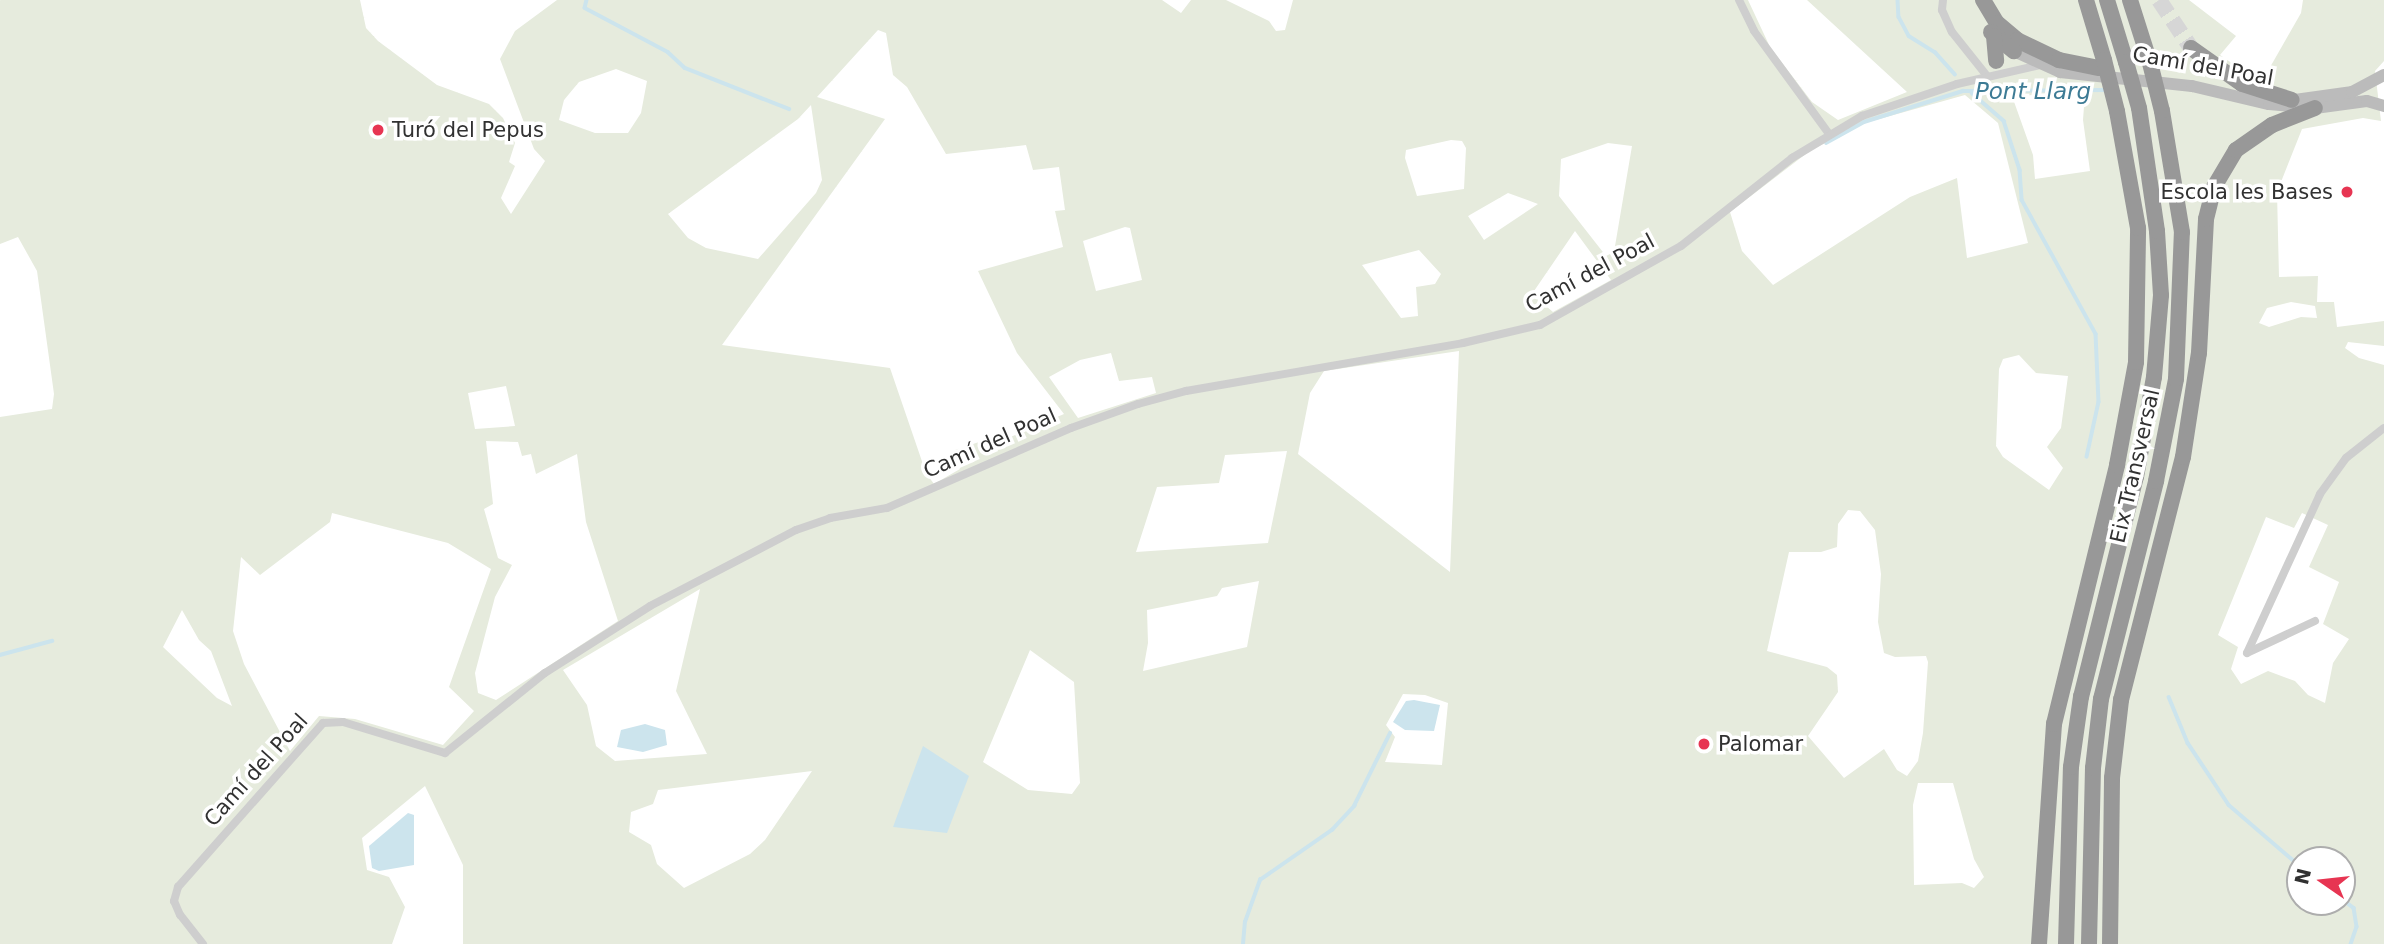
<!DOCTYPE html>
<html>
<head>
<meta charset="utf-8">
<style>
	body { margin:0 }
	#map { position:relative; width:2384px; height:944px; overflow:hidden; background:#fff; font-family:"DejaVu Sans",sans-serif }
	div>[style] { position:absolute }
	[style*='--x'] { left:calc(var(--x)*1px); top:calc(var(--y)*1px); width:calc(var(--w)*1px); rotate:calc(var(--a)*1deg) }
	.green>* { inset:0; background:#e6ebdd }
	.water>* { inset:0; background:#cce4ed }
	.stream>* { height:3.5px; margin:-1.75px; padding:0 1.75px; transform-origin:1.75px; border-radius:1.75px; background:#cce4ed }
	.highway-tunnel>* { height:16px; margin-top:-8px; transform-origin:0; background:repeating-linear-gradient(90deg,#d6d6d6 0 16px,transparent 0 24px) }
	.street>* { height:8px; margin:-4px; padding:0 4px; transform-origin:4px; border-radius:4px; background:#cecece }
	.secondary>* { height:12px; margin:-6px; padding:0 6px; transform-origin:6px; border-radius:6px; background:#bbb }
	.highway>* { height:16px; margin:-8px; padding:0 8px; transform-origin:8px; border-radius:8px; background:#989898 }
	.highway-bridge>* { height:16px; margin:-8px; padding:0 8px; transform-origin:8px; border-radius:8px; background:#989898 }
	.dots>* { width:19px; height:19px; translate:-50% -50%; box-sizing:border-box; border:4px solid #fff; border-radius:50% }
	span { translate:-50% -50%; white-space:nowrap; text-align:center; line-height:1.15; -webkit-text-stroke:7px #fff; paint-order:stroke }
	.street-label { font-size:21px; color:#313131 }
	.poi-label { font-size:21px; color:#313131 }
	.left { translate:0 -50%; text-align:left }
	.right { translate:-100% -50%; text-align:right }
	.water-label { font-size:23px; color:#3d7b95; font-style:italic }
	.north { position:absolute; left:2286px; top:846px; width:70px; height:70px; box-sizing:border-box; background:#fff; border:2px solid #adadad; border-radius:50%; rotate:284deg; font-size:19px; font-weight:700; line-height:28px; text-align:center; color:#313131 }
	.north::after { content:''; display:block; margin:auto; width:24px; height:32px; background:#e73552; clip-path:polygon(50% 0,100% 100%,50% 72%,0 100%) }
</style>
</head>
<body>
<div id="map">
	<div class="green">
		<i style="clip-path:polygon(evenodd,0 0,360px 0,366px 28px,378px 41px,437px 85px,489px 104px,503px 118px,515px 143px,509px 162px,515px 166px,501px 198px,511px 214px,545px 161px,534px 149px,500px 59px,515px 31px,557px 0,1162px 0,1181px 13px,1191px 0,1226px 0,1269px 21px,1276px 31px,1285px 30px,1293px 0,1748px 0,1770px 47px,1812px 102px,1838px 120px,1907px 92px,1807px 0,2189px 0,2236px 36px,2220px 55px,2261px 83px,2301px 13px,2303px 0,2384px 0,2384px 61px,2375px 71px,2381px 121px,2363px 118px,2302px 129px,2277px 192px,2279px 277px,2318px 276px,2317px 302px,2334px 302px,2337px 327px,2384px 321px,2384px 346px,2348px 342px,2345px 348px,2359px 358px,2384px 365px,2384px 944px,463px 944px,463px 865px,425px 786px,362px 838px,367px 870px,389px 877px,405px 907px,392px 944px,0 944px,0 417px,52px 409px,54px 394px,37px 271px,18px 237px,0 244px,0 0,878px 30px,886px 33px,893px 75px,907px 87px,946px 154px,1026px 145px,1033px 170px,1059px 167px,1065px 210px,1055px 211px,1063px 247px,978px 271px,1017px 353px,1064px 414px,999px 442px,979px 442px,955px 450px,952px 456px,960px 469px,934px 484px,926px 473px,890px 368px,722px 345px,885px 119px,817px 97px,878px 30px,0 0,616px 69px,647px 81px,641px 113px,628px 133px,595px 133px,559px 120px,564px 100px,579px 82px,616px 69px,0 0,2085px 93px,2083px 120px,2090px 171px,2035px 179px,2033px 155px,2012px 96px,2085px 93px,0 0,1965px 95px,1998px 123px,2028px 243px,1967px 258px,1957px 178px,1910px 197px,1773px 285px,1742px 251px,1730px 212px,1811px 150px,1865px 123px,1965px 95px,0 0,811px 105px,822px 180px,816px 193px,758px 259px,706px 248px,688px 238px,668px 214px,798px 119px,811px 105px,0 0,1451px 140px,1462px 141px,1466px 148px,1464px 189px,1417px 196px,1405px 158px,1406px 150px,1451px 140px,0 0,1608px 143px,1632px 146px,1614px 252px,1606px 256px,1559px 196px,1561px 159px,1608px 143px,0 0,1508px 193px,1538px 204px,1484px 240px,1468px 216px,1508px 193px,0 0,1125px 227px,1130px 228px,1142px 280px,1096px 291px,1083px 241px,1125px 227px,0 0,1575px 231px,1611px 280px,1553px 312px,1532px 294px,1575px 231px,0 0,1419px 250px,1441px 274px,1435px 284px,1416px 287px,1418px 316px,1401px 318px,1362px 265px,1419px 250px,0 0,2291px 302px,2315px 306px,2317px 318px,2301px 317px,2269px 327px,2259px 323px,2267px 308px,2291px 302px,0 0,1459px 351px,1450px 572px,1298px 454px,1310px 393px,1324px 371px,1459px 351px,0 0,1111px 353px,1119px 381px,1152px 377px,1156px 393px,1078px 418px,1049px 377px,1080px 360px,1111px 353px,0 0,2019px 355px,2036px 373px,2068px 376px,2061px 428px,2047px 447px,2063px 468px,2049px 490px,2003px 457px,1996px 446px,1999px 369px,2003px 359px,2019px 355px,0 0,506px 386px,515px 426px,475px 429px,468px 393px,506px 386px,0 0,486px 441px,518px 442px,522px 456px,531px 454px,536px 474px,577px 454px,586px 522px,618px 621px,496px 700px,478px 693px,475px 673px,495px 597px,512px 565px,498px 558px,484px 509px,493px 504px,486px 441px,0 0,1287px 451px,1268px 543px,1136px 552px,1157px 487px,1219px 483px,1225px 455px,1287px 451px,0 0,1848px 510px,1860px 511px,1875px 530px,1881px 574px,1878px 622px,1884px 653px,1895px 657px,1926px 656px,1928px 662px,1923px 733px,1918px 761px,1907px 776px,1897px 770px,1884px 749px,1844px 778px,1808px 736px,1838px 692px,1837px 675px,1827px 667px,1767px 651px,1789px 552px,1821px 552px,1837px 547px,1838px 524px,1848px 510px,0 0,332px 513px,448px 543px,491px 569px,449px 687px,474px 711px,443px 745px,355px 719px,319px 716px,290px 751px,244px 664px,233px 631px,241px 557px,260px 575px,330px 522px,332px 513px,0 0,2302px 513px,2328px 525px,2309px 567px,2339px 582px,2323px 624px,2349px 639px,2333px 663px,2325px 703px,2308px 695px,2295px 681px,2268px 671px,2241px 684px,2231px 669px,2238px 647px,2218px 635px,2266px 517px,2294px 528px,2302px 513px,0 0,1259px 581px,1247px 647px,1143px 671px,1148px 643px,1147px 610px,1217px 596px,1222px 588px,1259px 581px,0 0,700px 589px,676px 691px,707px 754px,615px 761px,596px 746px,587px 705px,563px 670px,700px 589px,0 0,182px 610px,199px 640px,211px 651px,232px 706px,217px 698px,163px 647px,182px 610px,0 0,1030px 650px,1074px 682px,1080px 783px,1072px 794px,1028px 790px,983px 762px,1030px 650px,0 0,1403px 694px,1425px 695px,1448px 703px,1442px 765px,1385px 762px,1395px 737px,1386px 725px,1403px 694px,0 0,812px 771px,765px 840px,750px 854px,684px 888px,657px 864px,651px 845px,629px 832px,631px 812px,653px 804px,658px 790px,812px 771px,0 0,1918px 783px,1953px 783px,1974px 859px,1984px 877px,1974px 888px,1962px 883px,1914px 885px,1913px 805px,1918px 783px,0 0,2300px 860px,2342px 860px,2342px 902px,2300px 902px,2300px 860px)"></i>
	</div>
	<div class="water">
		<i style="clip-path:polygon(1414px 700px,1440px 705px,1434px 731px,1405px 730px,1393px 722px,1406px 701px)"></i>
		<i style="clip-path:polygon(645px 724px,665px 730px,667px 745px,643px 752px,617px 747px,621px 730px)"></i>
		<i style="clip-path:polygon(923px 746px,969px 776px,947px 833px,893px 827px)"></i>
		<i style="clip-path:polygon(408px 813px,414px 815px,414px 865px,379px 871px,372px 868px,369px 846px)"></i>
	</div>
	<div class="stream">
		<i style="--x:587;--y:0;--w:8;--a:104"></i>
		<i style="--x:585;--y:8;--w:94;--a:27.9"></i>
		<i style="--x:668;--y:52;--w:23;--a:43"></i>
		<i style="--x:685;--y:68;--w:112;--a:21.5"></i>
		<i style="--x:1898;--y:0;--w:17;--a:87"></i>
		<i style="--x:1899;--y:17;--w:21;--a:62"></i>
		<i style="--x:1909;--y:36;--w:31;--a:32"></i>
		<i style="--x:1935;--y:52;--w:30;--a:48"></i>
		<i style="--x:1972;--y:93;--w:43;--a:41.2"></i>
		<i style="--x:2004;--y:121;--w:52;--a:71.9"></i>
		<i style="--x:2020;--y:170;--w:30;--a:86"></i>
		<i style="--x:2022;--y:200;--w:153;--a:61.1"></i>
		<i style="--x:2096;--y:334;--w:68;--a:87.5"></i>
		<i style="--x:2099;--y:402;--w:56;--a:102.3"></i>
		<i style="--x:1826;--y:143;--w:43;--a:-28.9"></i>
		<i style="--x:1864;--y:122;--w:104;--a:-17.4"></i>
		<i style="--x:1963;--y:91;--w:145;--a:-0.4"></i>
		<i style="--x:0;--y:655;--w:54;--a:-15.1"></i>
		<i style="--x:2169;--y:697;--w:50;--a:67.6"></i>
		<i style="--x:2188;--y:743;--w:74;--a:56.5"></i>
		<i style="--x:2229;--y:805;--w:94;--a:40.7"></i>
		<i style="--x:2342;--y:899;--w:15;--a:37"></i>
		<i style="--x:2354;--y:908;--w:19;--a:81"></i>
		<i style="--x:2357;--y:927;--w:18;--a:109"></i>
		<i style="--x:1243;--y:944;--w:22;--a:-85"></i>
		<i style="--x:1245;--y:922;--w:45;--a:-70.3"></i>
		<i style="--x:1260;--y:880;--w:88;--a:-34.8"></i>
		<i style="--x:1332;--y:830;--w:33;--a:-47"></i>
		<i style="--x:1354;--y:806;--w:81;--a:-63.7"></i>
	</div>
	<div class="highway-tunnel">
		<i style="--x:2159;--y:0;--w:58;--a:56.3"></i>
	</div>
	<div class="street">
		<i style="--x:1739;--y:0;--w:34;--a:64"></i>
		<i style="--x:1754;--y:31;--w:127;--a:53.9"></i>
		<i style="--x:1943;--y:0;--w:10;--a:96"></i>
		<i style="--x:1942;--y:10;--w:24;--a:66"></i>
		<i style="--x:1952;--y:32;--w:56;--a:51.5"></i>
		<i style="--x:2315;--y:621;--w:75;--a:154.8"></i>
		<i style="--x:2247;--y:653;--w:175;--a:-65.3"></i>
		<i style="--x:2320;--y:494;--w:44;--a:-54.2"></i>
		<i style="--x:2346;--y:458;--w:48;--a:-38.3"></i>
		<i style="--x:203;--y:944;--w:37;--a:-128"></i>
		<i style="--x:180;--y:915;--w:15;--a:-113"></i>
		<i style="--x:174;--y:901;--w:15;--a:-74"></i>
		<i style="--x:178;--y:887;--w:219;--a:-48.5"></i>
		<i style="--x:323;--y:723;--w:20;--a:-3"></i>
		<i style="--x:343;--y:722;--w:107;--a:16.9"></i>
		<i style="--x:445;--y:753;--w:128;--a:-38.7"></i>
		<i style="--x:545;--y:673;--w:125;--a:-32.5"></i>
		<i style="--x:650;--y:606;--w:165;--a:-27.5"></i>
		<i style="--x:796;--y:530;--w:36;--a:-19"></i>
		<i style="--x:830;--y:518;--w:58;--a:-10"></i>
		<i style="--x:887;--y:508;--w:201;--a:-23.5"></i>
		<i style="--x:1071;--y:428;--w:71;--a:-19.7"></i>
		<i style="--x:1138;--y:404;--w:50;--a:-15.2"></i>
		<i style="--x:1186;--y:391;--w:281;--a:-9.8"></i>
		<i style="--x:1463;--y:343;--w:79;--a:-13.2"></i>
		<i style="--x:1540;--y:325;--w:162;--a:-29.3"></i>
		<i style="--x:1681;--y:246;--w:142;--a:-38.4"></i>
		<i style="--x:1792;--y:158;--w:82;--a:-31"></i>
		<i style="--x:1862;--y:116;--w:100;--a:-18.6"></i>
		<i style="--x:1957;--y:84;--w:85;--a:-12.9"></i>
	</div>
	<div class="secondary">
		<i style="--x:2014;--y:51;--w:51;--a:24.5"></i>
		<i style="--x:2060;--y:72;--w:133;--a:6.1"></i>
		<i style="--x:2192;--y:86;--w:79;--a:13.2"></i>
		<i style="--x:2269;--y:104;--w:46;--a:5"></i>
		<i style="--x:2315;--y:108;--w:52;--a:-7.7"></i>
		<i style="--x:2367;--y:101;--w:18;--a:16"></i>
		<i style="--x:2295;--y:100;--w:58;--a:-8"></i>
		<i style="--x:2352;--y:92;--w:36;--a:-28"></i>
	</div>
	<div class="highway">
		<i style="--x:1983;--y:0;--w:27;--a:59"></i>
		<i style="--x:1997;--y:23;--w:26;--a:40"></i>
		<i style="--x:2017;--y:40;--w:47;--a:25.5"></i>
		<i style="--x:2059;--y:60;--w:41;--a:11.3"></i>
		<i style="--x:2086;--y:0;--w:63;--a:73.3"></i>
		<i style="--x:2107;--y:0;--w:65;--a:73"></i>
		<i style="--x:2130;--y:0;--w:66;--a:72.4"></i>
		<i style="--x:1991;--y:32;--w:30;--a:40"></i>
		<i style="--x:1994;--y:36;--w:25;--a:85"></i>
		<i style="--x:2191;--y:48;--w:62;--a:35.2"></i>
		<i style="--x:2242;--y:84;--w:52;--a:17.7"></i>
		<i style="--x:2039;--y:944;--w:221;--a:-86.1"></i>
		<i style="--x:2054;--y:724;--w:267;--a:-76.3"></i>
		<i style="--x:2117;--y:465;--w:105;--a:-79.5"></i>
		<i style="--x:2136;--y:362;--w:134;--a:-89.1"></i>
		<i style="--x:2138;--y:228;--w:119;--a:-100.2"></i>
		<i style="--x:2066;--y:944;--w:177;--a:-88.4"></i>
		<i style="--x:2071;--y:767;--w:71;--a:-81.9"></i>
		<i style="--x:2081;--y:697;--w:227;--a:-76"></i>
		<i style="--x:2136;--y:477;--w:102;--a:-79.8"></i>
		<i style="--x:2154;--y:377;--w:82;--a:-85.1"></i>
		<i style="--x:2161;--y:295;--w:64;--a:-93.6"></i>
		<i style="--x:2157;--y:231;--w:124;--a:-98.3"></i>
		<i style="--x:2089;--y:944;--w:176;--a:-88.7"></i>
		<i style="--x:2093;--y:768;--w:69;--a:-83.4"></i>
		<i style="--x:2101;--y:699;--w:225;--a:-75.8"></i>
		<i style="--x:2156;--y:481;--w:104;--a:-78.9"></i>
		<i style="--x:2176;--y:379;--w:147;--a:-87.7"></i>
		<i style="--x:2182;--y:232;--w:123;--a:-99.4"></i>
		<i style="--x:2110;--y:944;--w:166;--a:-89.3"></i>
		<i style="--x:2112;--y:778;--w:79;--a:-83.4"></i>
		<i style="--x:2121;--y:700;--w:251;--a:-75.7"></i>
		<i style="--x:2183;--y:457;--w:105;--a:-81.3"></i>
		<i style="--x:2199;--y:353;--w:134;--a:-87"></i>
		<i style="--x:2206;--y:219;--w:33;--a:-76"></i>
		<i style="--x:2214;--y:187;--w:43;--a:-59.3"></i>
		<i style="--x:2236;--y:150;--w:44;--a:-34.8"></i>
		<i style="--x:2272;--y:125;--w:46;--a:-21.6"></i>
	</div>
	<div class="highway-bridge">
		<i style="--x:2104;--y:60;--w:53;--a:75.7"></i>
		<i style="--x:2126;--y:62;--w:48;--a:74.2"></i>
		<i style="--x:2150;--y:63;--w:49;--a:76"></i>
	</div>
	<div class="dots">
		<i style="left:378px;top:130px;background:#e73552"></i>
		<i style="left:2347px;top:192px;background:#e73552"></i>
		<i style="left:1704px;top:744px;background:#e73552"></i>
	</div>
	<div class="street-label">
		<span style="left:2203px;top:66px;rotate:10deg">Camí del Poal</span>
		<span style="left:1590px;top:273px;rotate:-28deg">Camí del Poal</span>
		<span style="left:990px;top:443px;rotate:-24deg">Camí del Poal</span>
		<span style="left:2135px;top:466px;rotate:-77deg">Eix Transversal</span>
		<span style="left:256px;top:770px;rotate:-48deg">Camí del Poal</span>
	</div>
	<div class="poi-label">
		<span class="left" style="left:392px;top:130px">Turó del Pepus</span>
		<span class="right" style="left:2333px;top:192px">Escola les Bases</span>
		<span class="left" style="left:1718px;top:744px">Palomar</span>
	</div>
	<div class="water-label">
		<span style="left:2033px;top:91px">Pont Llarg</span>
	</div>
	<div class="north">N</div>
</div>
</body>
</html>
